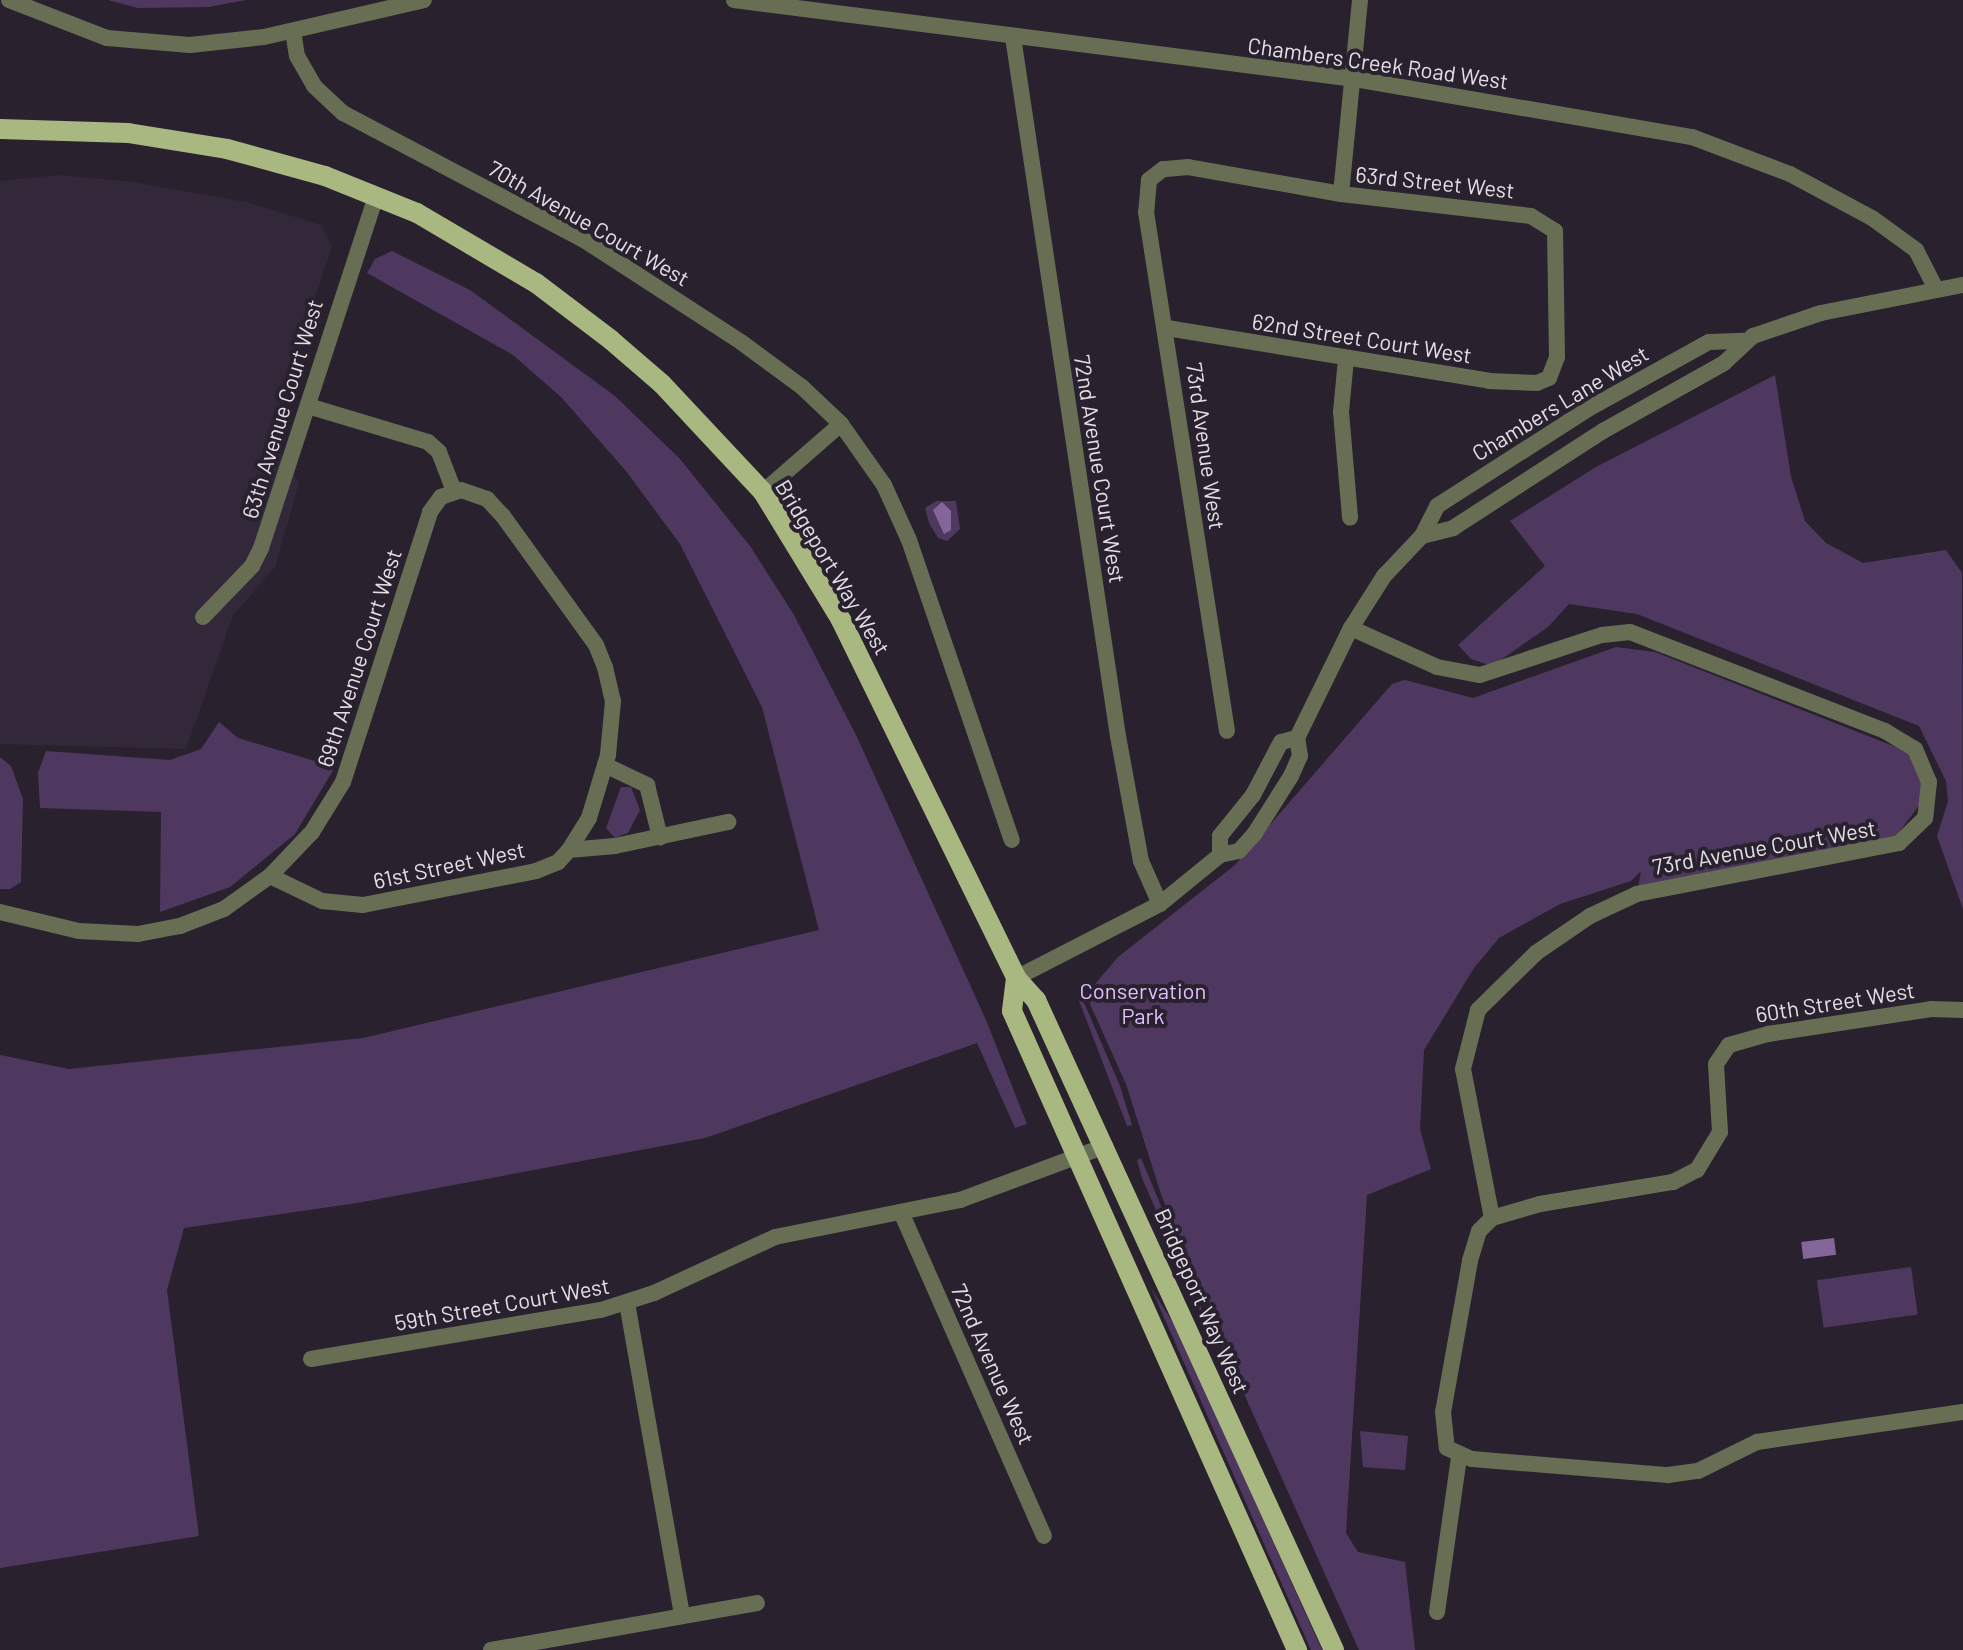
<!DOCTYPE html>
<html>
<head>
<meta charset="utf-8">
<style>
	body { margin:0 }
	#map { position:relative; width:1963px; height:1650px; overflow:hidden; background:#29222e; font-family:Barlow,sans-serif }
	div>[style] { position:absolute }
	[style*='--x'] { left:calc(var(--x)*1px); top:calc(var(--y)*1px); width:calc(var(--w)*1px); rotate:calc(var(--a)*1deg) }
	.built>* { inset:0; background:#32283a }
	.green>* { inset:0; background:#4f385f; transform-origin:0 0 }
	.water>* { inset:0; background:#85669b; transform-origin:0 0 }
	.minor>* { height:16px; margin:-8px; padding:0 8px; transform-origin:8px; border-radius:8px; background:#676e54 }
	.tertiary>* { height:16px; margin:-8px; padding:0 8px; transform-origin:8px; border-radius:8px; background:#676e54 }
	.primary>* { height:20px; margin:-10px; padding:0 10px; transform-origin:10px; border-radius:10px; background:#a9b781 }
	span { translate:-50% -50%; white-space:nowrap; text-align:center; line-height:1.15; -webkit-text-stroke:8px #29222e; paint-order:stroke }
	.street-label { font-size:22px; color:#e4dfe7 }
	.park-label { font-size:22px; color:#e4bfff }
</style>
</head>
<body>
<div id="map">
	<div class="built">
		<i style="clip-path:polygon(58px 175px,133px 182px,250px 203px,321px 225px,332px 246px,273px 425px,278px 448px,299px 483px,275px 567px,233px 615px,186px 749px,0 744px,0 181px)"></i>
	</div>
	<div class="green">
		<i style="clip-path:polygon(108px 0,246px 0,208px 7px,138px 8px)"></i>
		<i style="clip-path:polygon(392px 251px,470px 290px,615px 396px,680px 459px,750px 546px,794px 615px,856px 735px,986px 1020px,1027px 1124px,1015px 1128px,977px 1043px,705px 1138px,357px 1203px,184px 1228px,167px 1290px,199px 1536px,0 1568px,0 1055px,69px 1069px,363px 1038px,819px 930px,762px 707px,680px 544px,626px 471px,561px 397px,513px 355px,367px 273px,375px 259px)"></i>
		<i style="clip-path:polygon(1775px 375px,1791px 477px,1805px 521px,1826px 543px,1863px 563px,1946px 550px,1962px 573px,1963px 909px,1937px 836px,1948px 801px,1946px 781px,1919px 726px,1637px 614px,1569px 604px,1548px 627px,1492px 666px,1471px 659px,1458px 645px,1545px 566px,1510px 521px,1596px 467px)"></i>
		<i style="clip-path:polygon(936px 501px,956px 501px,960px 529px,947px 541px,938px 538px,929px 523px,925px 508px)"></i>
		<i style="clip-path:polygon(1616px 647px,1655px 652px,1896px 747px,1914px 758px,1924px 781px,1920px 804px,1897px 835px,1637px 894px,1641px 871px,1631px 881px,1560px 904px,1499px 938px,1474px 968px,1424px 1050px,1420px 1129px,1431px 1169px,1367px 1195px,1346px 1533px,1358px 1552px,1405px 1562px,1415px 1650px,1359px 1650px,1209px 1316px,1161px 1194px,1126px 1084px,1090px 1004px,1090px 990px,1118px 957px,1235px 865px,1392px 684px,1405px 680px,1473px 698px)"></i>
		<i style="clip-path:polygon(219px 722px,238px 738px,335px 767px,295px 834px,230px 887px,160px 912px,161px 812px,40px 808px,38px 773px,46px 751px,170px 760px,201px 749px)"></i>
		<i style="clip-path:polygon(0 757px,11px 766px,23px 799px,21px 882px,10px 889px,0 889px)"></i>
		<i style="clip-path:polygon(621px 787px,631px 787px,640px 810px,628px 833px,615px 838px,606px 828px)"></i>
		<i style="clip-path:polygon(1078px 998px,1082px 998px,1120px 1086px,1132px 1125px,1127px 1126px)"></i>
		<i style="clip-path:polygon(1141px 1158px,1199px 1297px,1203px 1318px,1142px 1178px,1137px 1160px)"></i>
		<i style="left:1911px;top:1267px;width:48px;height:95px;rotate:82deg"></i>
		<i style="clip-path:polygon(1151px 1288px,1177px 1329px,1322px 1650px,1311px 1650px)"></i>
		<i style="clip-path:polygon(1360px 1431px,1408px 1436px,1405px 1470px,1363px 1467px)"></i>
	</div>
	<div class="water">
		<i style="clip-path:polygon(942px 502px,951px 511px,951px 530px,944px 534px,933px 510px)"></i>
		<i style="left:1834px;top:1238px;width:17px;height:33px;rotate:83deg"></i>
	</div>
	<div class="minor">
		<i style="--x:293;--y:31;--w:25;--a:81"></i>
		<i style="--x:297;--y:56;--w:34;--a:60"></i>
		<i style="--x:314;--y:86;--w:40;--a:43"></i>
		<i style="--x:343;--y:113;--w:272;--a:27.8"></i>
		<i style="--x:584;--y:240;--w:187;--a:33"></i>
		<i style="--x:741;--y:342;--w:76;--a:36.4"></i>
		<i style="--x:802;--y:387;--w:54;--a:43.5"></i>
		<i style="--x:841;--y:424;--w:75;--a:54.8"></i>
		<i style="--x:884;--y:485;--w:60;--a:65.6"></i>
		<i style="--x:909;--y:540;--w:317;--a:71.1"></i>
		<i style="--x:1013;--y:37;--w:707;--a:81.46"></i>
		<i style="--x:1118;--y:736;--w:127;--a:79.6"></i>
		<i style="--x:1141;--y:861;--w:47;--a:66.2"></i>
		<i style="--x:1341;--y:194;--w:195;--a:-84.4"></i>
		<i style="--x:1167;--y:328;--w:326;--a:9.3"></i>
		<i style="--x:1489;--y:381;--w:48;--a:2.4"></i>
		<i style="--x:1537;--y:383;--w:13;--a:-23"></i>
		<i style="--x:1549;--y:378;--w:22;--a:-69"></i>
		<i style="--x:1557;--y:357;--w:126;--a:-90.9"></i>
		<i style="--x:1555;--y:231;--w:28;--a:-148"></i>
		<i style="--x:1531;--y:216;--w:191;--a:-173.4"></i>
		<i style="--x:1341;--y:194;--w:155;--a:-170"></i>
		<i style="--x:1188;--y:167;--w:25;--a:175"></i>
		<i style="--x:1163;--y:169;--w:18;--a:142"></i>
		<i style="--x:1149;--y:180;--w:32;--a:95"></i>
		<i style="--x:1146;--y:212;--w:525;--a:81.13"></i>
		<i style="--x:1346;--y:359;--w:53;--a:95.4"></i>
		<i style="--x:1341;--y:412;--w:106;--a:85.1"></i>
		<i style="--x:308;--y:406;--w:125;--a:16.7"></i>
		<i style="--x:428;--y:442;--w:15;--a:42"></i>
		<i style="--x:439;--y:452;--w:42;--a:69"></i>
		<i style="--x:763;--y:492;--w:103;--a:-41.1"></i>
		<i style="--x:203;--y:617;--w:71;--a:-46.1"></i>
		<i style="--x:252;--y:566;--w:20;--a:-63"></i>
		<i style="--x:261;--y:548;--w:369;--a:-71.9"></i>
		<i style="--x:1351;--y:628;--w:94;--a:24.4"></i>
		<i style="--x:1437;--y:667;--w:44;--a:10.5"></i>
		<i style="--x:1480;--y:675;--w:128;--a:-18.2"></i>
		<i style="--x:1602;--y:635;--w:28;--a:-6"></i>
		<i style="--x:1630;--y:632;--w:274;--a:21.2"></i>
		<i style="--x:1885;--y:731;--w:35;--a:31"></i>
		<i style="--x:1915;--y:749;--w:36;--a:67"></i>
		<i style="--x:1929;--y:782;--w:36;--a:96"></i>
		<i style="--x:1925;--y:818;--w:36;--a:136"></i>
		<i style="--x:1899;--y:843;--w:267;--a:169"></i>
		<i style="--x:1637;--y:894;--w:52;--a:154.9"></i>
		<i style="--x:1590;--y:916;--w:65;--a:145.6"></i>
		<i style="--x:1536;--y:953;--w:81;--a:135.5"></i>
		<i style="--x:1478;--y:1010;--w:61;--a:104.3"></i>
		<i style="--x:1463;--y:1069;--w:152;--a:79"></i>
		<i style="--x:1492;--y:1218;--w:18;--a:135"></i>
		<i style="--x:1479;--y:1231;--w:31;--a:107"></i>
		<i style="--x:1470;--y:1261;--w:153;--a:100.1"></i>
		<i style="--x:1443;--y:1412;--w:36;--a:84"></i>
		<i style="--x:1447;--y:1448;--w:27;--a:24"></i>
		<i style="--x:1472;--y:1459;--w:197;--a:4.7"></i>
		<i style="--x:1668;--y:1475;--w:30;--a:-8"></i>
		<i style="--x:1698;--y:1471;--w:66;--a:-26.2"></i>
		<i style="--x:1757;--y:1442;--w:208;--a:-8.3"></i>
		<i style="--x:605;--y:765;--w:47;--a:25.5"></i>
		<i style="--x:647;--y:785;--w:54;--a:76"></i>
		<i style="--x:270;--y:876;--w:61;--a:-46.3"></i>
		<i style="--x:312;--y:832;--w:59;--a:-58.2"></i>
		<i style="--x:343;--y:782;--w:284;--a:-72.1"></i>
		<i style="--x:430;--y:512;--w:19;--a:-54"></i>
		<i style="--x:441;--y:497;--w:21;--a:-19"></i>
		<i style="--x:461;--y:490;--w:28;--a:19"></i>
		<i style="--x:487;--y:499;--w:23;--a:47"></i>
		<i style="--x:503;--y:516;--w:159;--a:54.2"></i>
		<i style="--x:596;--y:645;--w:24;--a:68"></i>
		<i style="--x:605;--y:667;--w:35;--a:77"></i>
		<i style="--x:613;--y:701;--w:54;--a:95.3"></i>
		<i style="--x:608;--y:755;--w:66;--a:106.8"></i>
		<i style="--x:589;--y:818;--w:38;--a:122"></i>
		<i style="--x:0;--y:912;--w:81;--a:13.5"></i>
		<i style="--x:79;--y:931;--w:59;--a:2.9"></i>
		<i style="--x:138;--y:934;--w:43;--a:-10.8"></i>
		<i style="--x:180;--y:926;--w:47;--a:-21.1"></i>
		<i style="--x:224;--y:909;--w:57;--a:-35.7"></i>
		<i style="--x:270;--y:876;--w:58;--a:25.7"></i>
		<i style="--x:322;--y:901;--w:41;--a:5.6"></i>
		<i style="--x:363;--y:905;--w:176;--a:-11.1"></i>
		<i style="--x:536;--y:871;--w:24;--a:-22"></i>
		<i style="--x:558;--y:862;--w:16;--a:-47"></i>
		<i style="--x:569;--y:850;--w:46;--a:-5"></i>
		<i style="--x:615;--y:846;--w:116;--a:-12"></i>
		<i style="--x:901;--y:1212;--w:354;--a:66.2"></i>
		<i style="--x:1492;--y:1218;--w:50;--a:-16.3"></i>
		<i style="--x:1540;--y:1204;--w:135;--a:-9.4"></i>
		<i style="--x:1673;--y:1182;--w:27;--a:-27"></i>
		<i style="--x:1697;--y:1170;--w:44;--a:-58.8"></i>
		<i style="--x:1720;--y:1132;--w:68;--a:-93.4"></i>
		<i style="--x:1716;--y:1064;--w:23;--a:-56"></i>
		<i style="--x:1729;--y:1045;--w:41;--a:-15.8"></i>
		<i style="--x:1768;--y:1034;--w:165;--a:-8.7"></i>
		<i style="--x:1931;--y:1009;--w:32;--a:2"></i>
		<i style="--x:627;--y:1303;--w:318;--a:80"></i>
		<i style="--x:311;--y:1359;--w:294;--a:-9.6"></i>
		<i style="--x:601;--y:1310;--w:56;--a:-17.8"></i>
		<i style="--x:654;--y:1293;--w:133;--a:-24.8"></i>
		<i style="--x:775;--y:1237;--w:189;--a:-11.3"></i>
		<i style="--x:960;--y:1200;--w:155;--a:-20.4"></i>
		<i style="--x:1437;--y:1612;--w:157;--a:-81.9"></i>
		<i style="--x:491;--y:1650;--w:270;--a:-10"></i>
	</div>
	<div class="tertiary">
		<i style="--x:9;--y:0;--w:105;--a:21.2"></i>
		<i style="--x:107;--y:38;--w:83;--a:4.8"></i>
		<i style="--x:190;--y:45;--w:74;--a:-6.2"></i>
		<i style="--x:264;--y:37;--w:164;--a:-13"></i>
		<i style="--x:734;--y:0;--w:626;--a:7.25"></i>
		<i style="--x:1355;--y:79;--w:342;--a:9.8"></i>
		<i style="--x:1692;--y:137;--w:105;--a:20.7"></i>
		<i style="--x:1790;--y:174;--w:93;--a:28.2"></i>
		<i style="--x:1872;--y:218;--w:54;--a:36"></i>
		<i style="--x:1916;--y:250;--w:44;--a:62.9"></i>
		<i style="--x:1422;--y:536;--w:32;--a:-14"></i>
		<i style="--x:1453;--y:528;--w:179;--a:-32.9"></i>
		<i style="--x:1603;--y:431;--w:139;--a:-29.3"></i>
		<i style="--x:1724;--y:363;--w:40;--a:-43"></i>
		<i style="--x:1753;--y:336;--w:72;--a:-18.7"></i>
		<i style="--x:1821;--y:313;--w:145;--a:-11.2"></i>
		<i style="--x:1220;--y:855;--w:19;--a:-90"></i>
		<i style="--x:1220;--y:836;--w:53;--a:-51.2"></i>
		<i style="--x:1253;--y:795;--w:60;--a:-62.2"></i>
		<i style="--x:1281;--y:742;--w:16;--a:-14"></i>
		<i style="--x:1016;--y:978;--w:162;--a:-27.2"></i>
		<i style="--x:1160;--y:904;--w:77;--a:-39.2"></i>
		<i style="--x:1220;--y:855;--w:19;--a:-12"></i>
		<i style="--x:1239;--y:851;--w:24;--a:-48"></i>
		<i style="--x:1255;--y:833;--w:67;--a:-57.7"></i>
		<i style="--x:1291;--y:776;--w:22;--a:-66"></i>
		<i style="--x:1300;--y:756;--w:18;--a:-99"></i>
		<i style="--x:1297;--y:738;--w:123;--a:-63.9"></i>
		<i style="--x:1351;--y:628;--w:62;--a:-57.6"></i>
		<i style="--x:1384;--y:576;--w:55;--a:-46.5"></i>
		<i style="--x:1422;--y:536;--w:34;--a:-63"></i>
		<i style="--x:1437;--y:506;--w:179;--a:-32.7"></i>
		<i style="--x:1588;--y:409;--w:138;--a:-29"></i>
		<i style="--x:1709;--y:342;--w:34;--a:-2"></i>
	</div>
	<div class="primary">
		<i style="--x:0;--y:129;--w:128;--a:1.8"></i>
		<i style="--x:128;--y:133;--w:100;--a:9.2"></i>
		<i style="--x:227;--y:149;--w:102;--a:15.4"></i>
		<i style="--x:325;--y:176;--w:99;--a:21.9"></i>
		<i style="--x:417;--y:213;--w:138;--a:30.5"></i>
		<i style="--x:536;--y:283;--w:94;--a:37.2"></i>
		<i style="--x:611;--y:340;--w:67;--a:40.8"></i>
		<i style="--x:662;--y:384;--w:148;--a:46.9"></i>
		<i style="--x:763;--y:492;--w:150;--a:58.6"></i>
		<i style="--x:841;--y:620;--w:398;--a:63.9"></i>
		<i style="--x:1016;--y:978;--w:30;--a:48"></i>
		<i style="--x:1036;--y:1000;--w:715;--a:65.37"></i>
		<i style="--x:1016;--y:978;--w:33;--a:97"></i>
		<i style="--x:1012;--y:1011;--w:700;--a:65.96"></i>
	</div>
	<div class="street-label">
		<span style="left:1378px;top:63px;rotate:8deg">Chambers Creek Road West</span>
		<span style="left:1435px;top:182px;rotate:6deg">63rd Street West</span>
		<span style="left:589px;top:223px;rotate:30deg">70th Avenue Court West</span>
		<span style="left:1362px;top:338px;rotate:9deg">62nd Street Court West</span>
		<span style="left:1560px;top:403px;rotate:-31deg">Chambers Lane West</span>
		<span style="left:282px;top:409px;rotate:-73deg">63th Avenue Court West</span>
		<span style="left:1206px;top:446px;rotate:82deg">73rd Avenue West</span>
		<span style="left:1100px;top:469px;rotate:81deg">72nd Avenue Court West</span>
		<span style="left:833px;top:567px;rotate:59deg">Bridgeport Way West</span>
		<span style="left:359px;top:658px;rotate:-72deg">69th Avenue Court West</span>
		<span style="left:1764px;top:847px;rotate:-10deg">73rd Avenue Court West</span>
		<span style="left:449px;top:865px;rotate:-12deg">61st Street West</span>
		<span style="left:1835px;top:1002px;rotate:-9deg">60th Street West</span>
		<span style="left:1202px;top:1301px;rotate:66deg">Bridgeport Way West</span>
		<span style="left:502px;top:1304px;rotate:-10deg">59th Street Court West</span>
		<span style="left:993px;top:1364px;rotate:66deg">72nd Avenue West</span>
	</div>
	<div class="park-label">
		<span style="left:1143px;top:1003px">Conservation<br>Park</span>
	</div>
</div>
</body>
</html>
